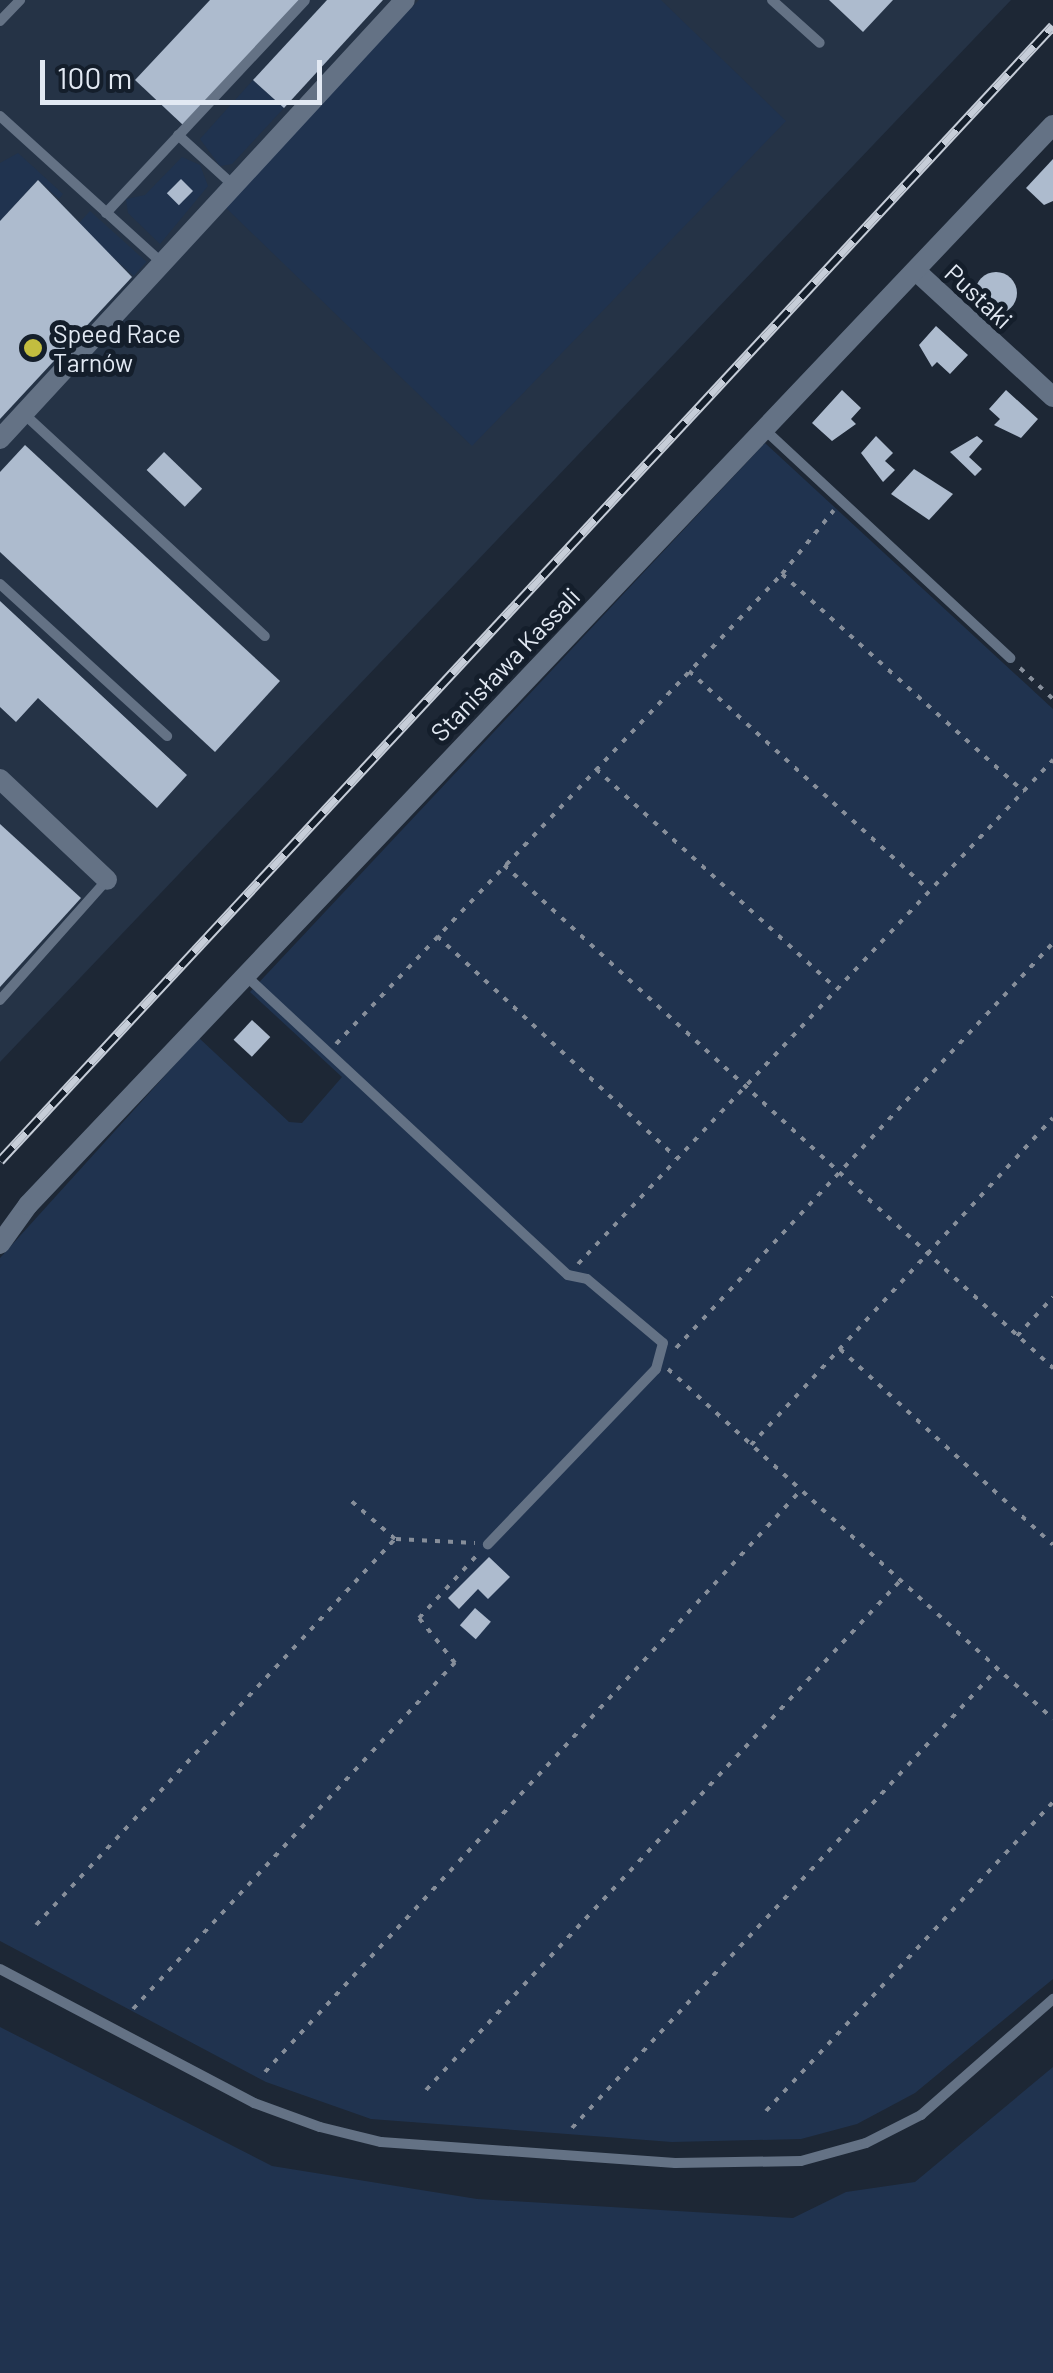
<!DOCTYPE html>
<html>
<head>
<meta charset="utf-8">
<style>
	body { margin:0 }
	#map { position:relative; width:1053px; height:2373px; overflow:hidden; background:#1d2735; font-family:Barlow,sans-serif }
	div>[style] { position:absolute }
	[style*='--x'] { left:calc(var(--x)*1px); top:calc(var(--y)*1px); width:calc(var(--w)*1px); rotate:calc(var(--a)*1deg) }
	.built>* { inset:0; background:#253346 }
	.green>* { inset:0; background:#20334f; transform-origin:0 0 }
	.building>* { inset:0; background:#adbbce; transform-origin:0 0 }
	.round { border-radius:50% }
	.path>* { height:4px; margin-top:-2px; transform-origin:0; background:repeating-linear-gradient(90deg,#868e9a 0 5px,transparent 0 13px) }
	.service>* { height:10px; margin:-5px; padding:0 5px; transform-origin:5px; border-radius:5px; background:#647285 }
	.minor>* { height:20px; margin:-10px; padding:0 10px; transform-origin:10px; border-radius:10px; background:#647285 }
	.rail>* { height:10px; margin-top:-5px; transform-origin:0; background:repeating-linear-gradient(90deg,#141e2b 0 19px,#c6cdd8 0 38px); box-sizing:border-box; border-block:2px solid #c6cdd8 }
	.dots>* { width:28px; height:28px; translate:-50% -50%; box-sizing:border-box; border:5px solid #141e2b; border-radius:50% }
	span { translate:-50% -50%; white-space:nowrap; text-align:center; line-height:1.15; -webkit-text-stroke:10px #141e2b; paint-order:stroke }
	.street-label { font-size:25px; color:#e2e9f3 }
	.poi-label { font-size:25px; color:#e2e9f3 }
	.left { translate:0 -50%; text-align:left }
	.scale { position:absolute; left:40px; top:60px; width:282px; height:45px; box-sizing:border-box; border:5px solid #e2e9f3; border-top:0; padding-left:12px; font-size:30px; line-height:35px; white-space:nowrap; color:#e2e9f3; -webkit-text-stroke:8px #141e2b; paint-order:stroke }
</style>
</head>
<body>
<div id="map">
	<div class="built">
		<i style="clip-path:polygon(0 0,1011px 0,0 1062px)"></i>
	</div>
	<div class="green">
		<i style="clip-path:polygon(419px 0,661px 0,786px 121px,472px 446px,222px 204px)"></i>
		<i style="clip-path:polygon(253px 80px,284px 108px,232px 164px,220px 166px,200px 139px)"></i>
		<i style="clip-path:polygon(18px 153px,63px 194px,59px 199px,38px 180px,0 221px,0 163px)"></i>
		<i style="clip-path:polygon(182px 157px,200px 165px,208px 186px,160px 244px,128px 213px,126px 199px,145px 195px)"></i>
		<i style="left:90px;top:211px;width:76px;height:19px;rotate:42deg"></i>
		<i style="clip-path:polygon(765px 443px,1053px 709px,1053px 1979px,915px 2093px,857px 2124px,801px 2139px,672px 2142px,371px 2119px,266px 2082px,0 1941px,0 1258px,199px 1038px,289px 1122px,302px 1123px,342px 1077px,250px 992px)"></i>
		<i style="clip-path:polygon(0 2027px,272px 2166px,477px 2199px,793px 2218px,846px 2192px,915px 2182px,1053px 2067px,1053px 2373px,0 2373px)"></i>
	</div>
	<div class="building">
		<i style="clip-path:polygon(210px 0,300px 0,183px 125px,135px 80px)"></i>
		<i style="clip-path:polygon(327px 0,383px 0,284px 108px,253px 80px)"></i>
		<i style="clip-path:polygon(829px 0,893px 0,863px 32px)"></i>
		<i style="clip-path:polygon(1053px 159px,1053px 201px,1044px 205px,1026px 188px)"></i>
		<i style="left:181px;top:179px;width:17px;height:20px;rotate:45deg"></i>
		<i style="clip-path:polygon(38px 180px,132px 277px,0 419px,0 221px)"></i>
		<i class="round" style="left:975px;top:272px;width:42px;height:42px"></i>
		<i style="clip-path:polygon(936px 326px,968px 355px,950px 374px,937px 362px,932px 367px,919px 345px)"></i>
		<i style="clip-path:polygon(842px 390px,861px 408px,851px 419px,856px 424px,832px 441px,812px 423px)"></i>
		<i style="clip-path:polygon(1006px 390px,1038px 419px,1021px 438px,994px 425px,1000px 419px,989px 409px)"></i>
		<i style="clip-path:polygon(876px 436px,893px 453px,885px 461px,895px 470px,883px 482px,861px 453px)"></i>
		<i style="clip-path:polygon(977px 436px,983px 441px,969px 457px,982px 469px,975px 476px,950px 452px)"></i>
		<i style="clip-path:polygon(25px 445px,280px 681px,215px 752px,0 552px,0 472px)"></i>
		<i style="left:164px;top:452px;width:53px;height:25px;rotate:44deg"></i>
		<i style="clip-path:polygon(914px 469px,953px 494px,929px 520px,891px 494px)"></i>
		<i style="clip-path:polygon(0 601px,187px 775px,157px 808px,38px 698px,16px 722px,0 707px)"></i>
		<i style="clip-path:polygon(0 824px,81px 898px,0 987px)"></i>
		<i style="left:252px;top:1020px;width:25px;height:27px;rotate:43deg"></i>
		<i style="clip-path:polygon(489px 1557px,510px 1577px,488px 1599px,478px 1589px,459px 1609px,448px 1598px)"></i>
		<i style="left:475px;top:1608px;width:21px;height:23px;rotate:41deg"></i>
	</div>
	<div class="path">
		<i style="--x:782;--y:574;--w:326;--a:42"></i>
		<i style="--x:1020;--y:668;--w:45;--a:43.2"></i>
		<i style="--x:689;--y:671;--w:325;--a:42.4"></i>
		<i style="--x:596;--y:769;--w:325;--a:42.4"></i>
		<i style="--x:504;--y:865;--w:745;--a:42.5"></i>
		<i style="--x:437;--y:936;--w:326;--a:42.8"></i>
		<i style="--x:336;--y:1044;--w:648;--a:-46.5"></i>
		<i style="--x:782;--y:574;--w:82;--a:-50.9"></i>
		<i style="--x:578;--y:1264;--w:693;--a:-46.7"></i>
		<i style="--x:1017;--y:1336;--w:53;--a:-47.3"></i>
		<i style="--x:676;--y:1348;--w:553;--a:-47.05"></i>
		<i style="--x:840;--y:1349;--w:289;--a:42.6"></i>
		<i style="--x:668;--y:1369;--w:520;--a:42.27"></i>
		<i style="--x:751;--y:1445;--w:445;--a:-47.3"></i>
		<i style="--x:396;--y:1539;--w:79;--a:2.9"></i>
		<i style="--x:36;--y:1925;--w:527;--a:-47.08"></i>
		<i style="--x:395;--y:1539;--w:61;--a:-139"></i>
		<i style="--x:133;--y:2009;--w:473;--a:-47.1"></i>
		<i style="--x:455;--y:1663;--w:58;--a:-128.7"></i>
		<i style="--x:419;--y:1618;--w:90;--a:-47.3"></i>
		<i style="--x:265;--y:2072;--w:790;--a:-47.36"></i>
		<i style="--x:426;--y:2090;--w:696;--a:-47.04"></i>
		<i style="--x:766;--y:2111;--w:422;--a:-47.1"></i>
		<i style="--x:572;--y:2128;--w:626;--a:-47.2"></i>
	</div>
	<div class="service">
		<i style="--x:772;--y:0;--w:64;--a:41.9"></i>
		<i style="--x:0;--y:21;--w:29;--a:-46"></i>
		<i style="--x:0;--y:116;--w:217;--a:42.2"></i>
		<i style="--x:178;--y:135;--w:74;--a:42.3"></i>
		<i style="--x:106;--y:213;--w:291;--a:-46.9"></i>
		<i style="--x:23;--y:413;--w:329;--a:42.7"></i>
		<i style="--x:765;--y:430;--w:335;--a:42.9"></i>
		<i style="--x:0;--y:584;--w:226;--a:42.3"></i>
		<i style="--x:246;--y:976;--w:439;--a:42.9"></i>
		<i style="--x:568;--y:1275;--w:19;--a:12"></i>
		<i style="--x:587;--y:1279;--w:99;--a:40.1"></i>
		<i style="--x:663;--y:1343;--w:27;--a:105"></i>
		<i style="--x:656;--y:1369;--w:243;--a:133.8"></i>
		<i style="--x:0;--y:1000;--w:161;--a:-48.3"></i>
		<i style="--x:0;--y:1969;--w:287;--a:27.8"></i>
		<i style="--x:254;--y:2103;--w:70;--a:20"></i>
		<i style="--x:320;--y:2127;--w:63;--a:13.8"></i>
		<i style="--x:381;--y:2142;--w:295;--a:4.1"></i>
		<i style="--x:675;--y:2163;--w:126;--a:-0.9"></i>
		<i style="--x:801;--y:2161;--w:67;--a:-15.5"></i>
		<i style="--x:866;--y:2143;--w:62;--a:-27"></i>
		<i style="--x:921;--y:2115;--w:176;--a:-41.3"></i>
	</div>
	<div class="minor">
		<i style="--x:916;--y:271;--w:186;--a:42.6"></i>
		<i style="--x:0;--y:439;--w:597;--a:-47.31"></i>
		<i style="--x:0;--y:779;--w:147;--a:43.3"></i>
		<i style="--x:0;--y:1244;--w:48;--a:-54.3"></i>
		<i style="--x:28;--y:1205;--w:1489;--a:-46.5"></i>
	</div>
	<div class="rail">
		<i style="--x:0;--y:1161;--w:1548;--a:-47.15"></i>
	</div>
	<div class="dots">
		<i style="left:33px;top:348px;background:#c3bd3f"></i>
	</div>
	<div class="street-label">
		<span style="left:979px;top:296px;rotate:43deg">Pustaki</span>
		<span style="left:505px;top:664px;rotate:-46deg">Stanisława Kassali</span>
	</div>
	<div class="poi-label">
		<span class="left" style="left:53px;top:348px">Speed Race<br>Tarnów</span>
	</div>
	<div class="scale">100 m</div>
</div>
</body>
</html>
